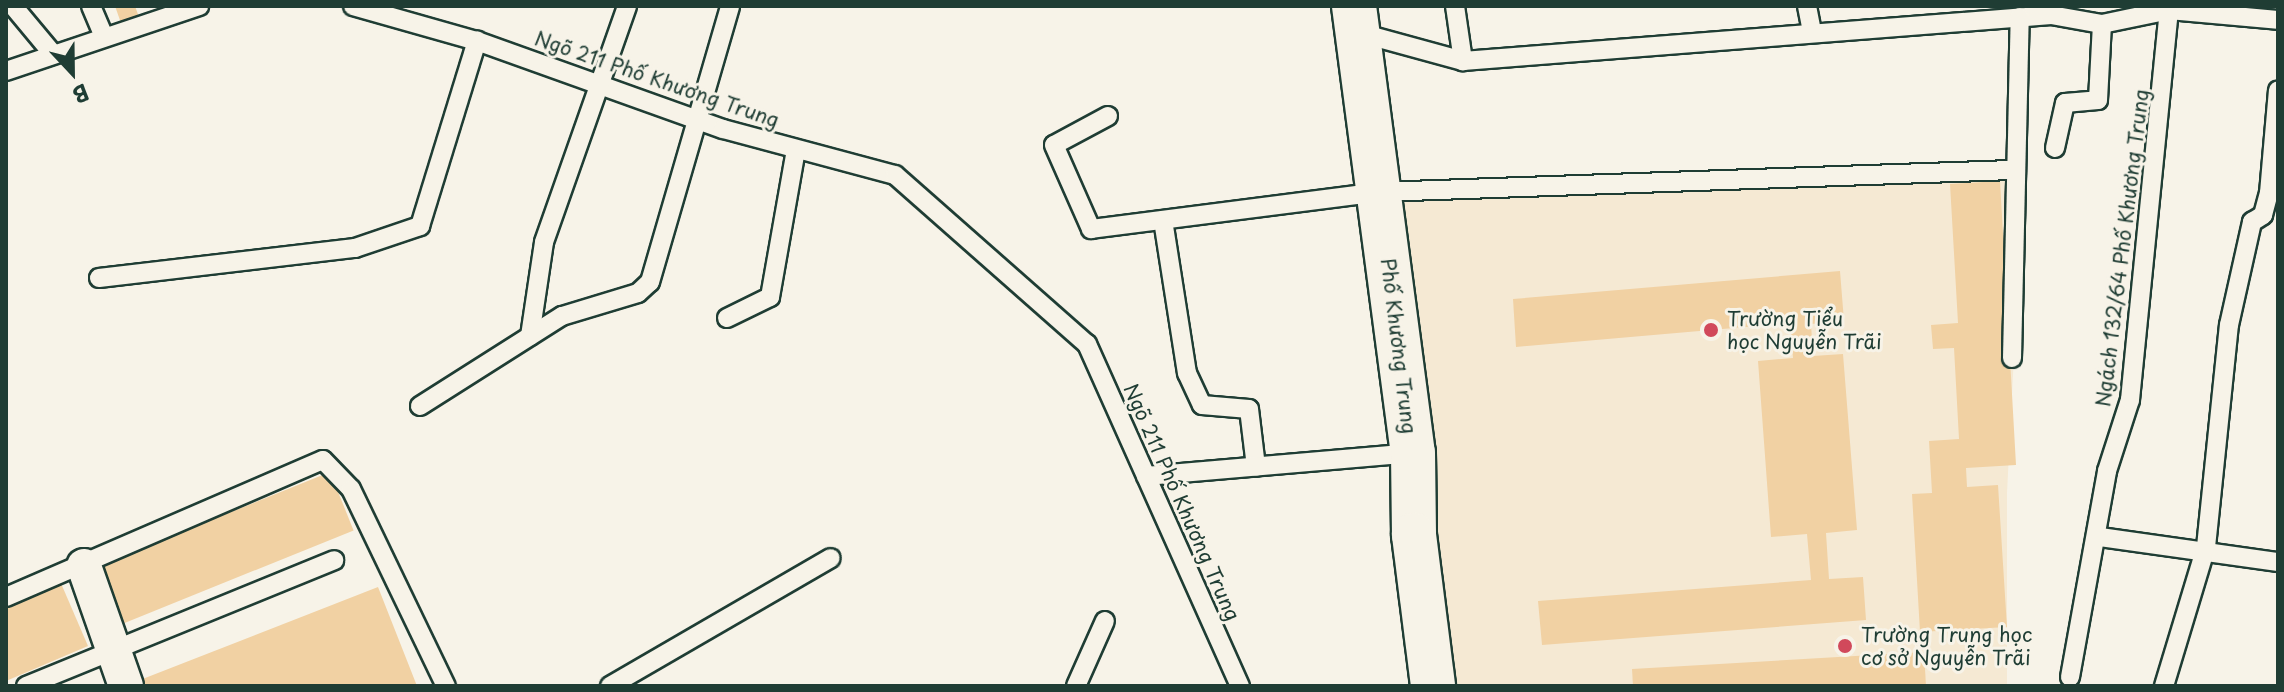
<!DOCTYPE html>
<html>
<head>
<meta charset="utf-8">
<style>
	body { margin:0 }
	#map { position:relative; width:2284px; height:692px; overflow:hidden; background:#f7f3e8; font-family:"Playpen Sans",sans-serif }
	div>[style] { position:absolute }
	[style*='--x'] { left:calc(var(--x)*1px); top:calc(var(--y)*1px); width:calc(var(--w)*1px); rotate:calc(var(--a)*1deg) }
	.built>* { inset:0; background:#f5e9d3 }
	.building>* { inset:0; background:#f1d1a3; transform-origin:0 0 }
	.roads { filter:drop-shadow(2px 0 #1f3d34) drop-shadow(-2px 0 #1f3d34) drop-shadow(0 2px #1f3d34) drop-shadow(0 -2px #1f3d34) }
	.service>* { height:18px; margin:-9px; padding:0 9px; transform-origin:9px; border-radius:9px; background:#f7f3e8 }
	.minor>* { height:34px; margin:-17px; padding:0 17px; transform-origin:17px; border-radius:17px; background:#f7f3e8 }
	.tertiary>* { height:44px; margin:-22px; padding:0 22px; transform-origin:22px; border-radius:22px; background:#f7f3e8 }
	.dots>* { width:22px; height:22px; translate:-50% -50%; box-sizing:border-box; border:4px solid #f7f3e8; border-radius:50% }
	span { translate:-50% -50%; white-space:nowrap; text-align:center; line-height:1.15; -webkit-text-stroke:6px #f7f3e8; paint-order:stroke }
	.street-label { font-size:20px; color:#1f3d34 }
	.poi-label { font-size:20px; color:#1f3d34 }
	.left { translate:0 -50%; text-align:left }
	.frame { position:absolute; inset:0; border:8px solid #1f3d34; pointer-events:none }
	.north { position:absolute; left:32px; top:32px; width:80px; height:80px; -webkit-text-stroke:6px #f7f3e8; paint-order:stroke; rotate:158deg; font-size:22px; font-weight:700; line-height:32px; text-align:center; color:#1f3d34 }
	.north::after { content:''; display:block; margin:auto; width:28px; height:36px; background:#1f3d34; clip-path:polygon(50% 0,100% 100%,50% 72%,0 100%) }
</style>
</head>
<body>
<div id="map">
	<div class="built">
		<i style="clip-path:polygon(2023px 178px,2007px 493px,2007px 686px,1447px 686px,1393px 202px)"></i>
	</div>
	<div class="building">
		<i style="clip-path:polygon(115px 6px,135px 6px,140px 20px,122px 26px)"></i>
		<i style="clip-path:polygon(2000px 181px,2016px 465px,1966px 468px,1967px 487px,1998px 485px,2007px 627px,1920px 632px,1912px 494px,1932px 493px,1929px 441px,1959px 439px,1954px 348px,1933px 349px,1931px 325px,1958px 323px,1950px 184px)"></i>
		<i style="clip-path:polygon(1840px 271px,1844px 321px,1811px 324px,1813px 356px,1843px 354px,1857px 530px,1826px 533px,1829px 579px,1863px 577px,1866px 620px,1542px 645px,1538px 601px,1811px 580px,1807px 534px,1771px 537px,1758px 361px,1793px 358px,1790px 323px,1516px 347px,1513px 299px)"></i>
		<i style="left:330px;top:472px;width:63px;height:249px;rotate:68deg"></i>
		<i style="clip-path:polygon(60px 581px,88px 646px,6px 681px,6px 604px)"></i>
		<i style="clip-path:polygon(378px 587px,417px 686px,143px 686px,140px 680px)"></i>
		<i style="clip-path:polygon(1924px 652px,1926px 686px,1633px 686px,1632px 669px)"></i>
	</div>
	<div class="roads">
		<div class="service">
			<i style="--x:13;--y:6;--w:62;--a:50.2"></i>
			<i style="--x:91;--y:6;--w:30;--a:67"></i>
			<i style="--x:353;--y:6;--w:129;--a:15.8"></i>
			<i style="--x:477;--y:41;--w:261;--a:19.7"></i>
			<i style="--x:723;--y:129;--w:178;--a:15"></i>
			<i style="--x:895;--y:175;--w:256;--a:41.4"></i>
			<i style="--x:1087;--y:344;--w:375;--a:65.9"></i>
			<i style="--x:1455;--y:6;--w:56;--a:81.7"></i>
			<i style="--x:1807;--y:6;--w:26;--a:79"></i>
			<i style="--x:1357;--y:32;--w:110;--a:15.3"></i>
			<i style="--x:1463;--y:61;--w:590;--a:-4.47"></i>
			<i style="--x:2051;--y:15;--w:52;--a:10"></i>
			<i style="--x:2102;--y:24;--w:68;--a:-11.8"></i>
			<i style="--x:2169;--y:10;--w:109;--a:5.2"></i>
			<i style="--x:6;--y:71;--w:204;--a:-18.6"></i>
			<i style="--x:1108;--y:116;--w:61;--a:151.8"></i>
			<i style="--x:1054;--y:145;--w:92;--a:66.2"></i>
			<i style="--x:1091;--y:229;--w:290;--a:-7.3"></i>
			<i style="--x:1379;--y:192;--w:633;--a:-1.99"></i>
			<i style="--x:2055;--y:148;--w:46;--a:-77.5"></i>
			<i style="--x:2065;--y:103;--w:33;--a:-5"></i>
			<i style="--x:2098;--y:100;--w:76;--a:-87"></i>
			<i style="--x:1163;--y:220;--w:155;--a:81.1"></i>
			<i style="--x:1187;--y:373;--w:35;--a:65"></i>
			<i style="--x:1202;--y:405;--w:47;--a:4.9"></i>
			<i style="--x:1249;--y:409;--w:58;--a:83.1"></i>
			<i style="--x:99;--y:278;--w:258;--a:-6.7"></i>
			<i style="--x:355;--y:248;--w:69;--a:-18.7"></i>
			<i style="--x:420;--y:226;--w:194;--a:-72.9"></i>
			<i style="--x:727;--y:318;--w:48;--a:-26"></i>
			<i style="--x:770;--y:297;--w:150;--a:-80"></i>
			<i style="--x:530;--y:336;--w:95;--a:-81.5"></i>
			<i style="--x:544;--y:242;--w:250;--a:-70.6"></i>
			<i style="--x:2012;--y:358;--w:341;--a:-88.7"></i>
			<i style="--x:420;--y:406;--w:168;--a:-32.4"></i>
			<i style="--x:562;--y:316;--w:79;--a:-16.8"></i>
			<i style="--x:638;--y:293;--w:16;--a:-43"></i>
			<i style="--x:650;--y:282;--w:287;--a:-73.8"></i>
			<i style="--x:1146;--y:476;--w:268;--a:-4.9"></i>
			<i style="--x:2100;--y:537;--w:180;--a:8"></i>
			<i style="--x:6;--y:597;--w:345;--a:-23.4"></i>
			<i style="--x:323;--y:460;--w:40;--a:46"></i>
			<i style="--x:351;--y:489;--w:219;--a:64.3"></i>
			<i style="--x:2070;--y:677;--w:209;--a:-79.8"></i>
			<i style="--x:2107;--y:471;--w:75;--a:-72.1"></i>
			<i style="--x:2130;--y:400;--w:392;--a:-84.3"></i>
			<i style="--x:26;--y:686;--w:333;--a:-22.2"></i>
			<i style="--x:610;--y:686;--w:255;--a:-30.1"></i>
			<i style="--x:1076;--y:686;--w:71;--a:-66"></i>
			<i style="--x:2164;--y:686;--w:145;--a:-73.2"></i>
			<i style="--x:2206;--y:547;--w:223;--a:-84.1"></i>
			<i style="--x:2229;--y:325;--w:106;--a:-77.4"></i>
			<i style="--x:2252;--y:222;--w:13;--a:-32"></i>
			<i style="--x:2263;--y:215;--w:23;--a:-75"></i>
			<i style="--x:2269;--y:193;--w:103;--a:-85"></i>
		</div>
		<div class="minor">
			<i style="--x:84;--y:566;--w:127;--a:70.7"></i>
		</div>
		<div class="tertiary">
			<i style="--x:1354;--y:6;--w:451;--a:82.5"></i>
			<i style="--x:1413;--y:453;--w:82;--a:89.3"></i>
			<i style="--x:1414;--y:535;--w:152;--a:82.8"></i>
		</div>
	</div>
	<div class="dots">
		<i style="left:1711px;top:330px;background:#d1495b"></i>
		<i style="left:1845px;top:646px;background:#d1495b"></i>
	</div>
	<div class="street-label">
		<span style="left:657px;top:79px;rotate:19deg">Ngõ 211 Phố Khương Trung</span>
		<span style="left:2122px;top:248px;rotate:-83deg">Ngách 132/64 Phố Khương Trung</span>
		<span style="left:1399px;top:346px;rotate:83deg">Phố Khương Trung</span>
		<span style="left:1182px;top:502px;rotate:66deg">Ngõ 211 Phố Khương Trung</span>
	</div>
	<div class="poi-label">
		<span class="left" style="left:1727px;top:330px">Trường Tiểu<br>học Nguyễn Trãi</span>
		<span class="left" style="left:1861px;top:646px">Trường Trung học<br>cơ sở Nguyễn Trãi</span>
	</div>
	<div class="frame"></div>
	<div class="north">B</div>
</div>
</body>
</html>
